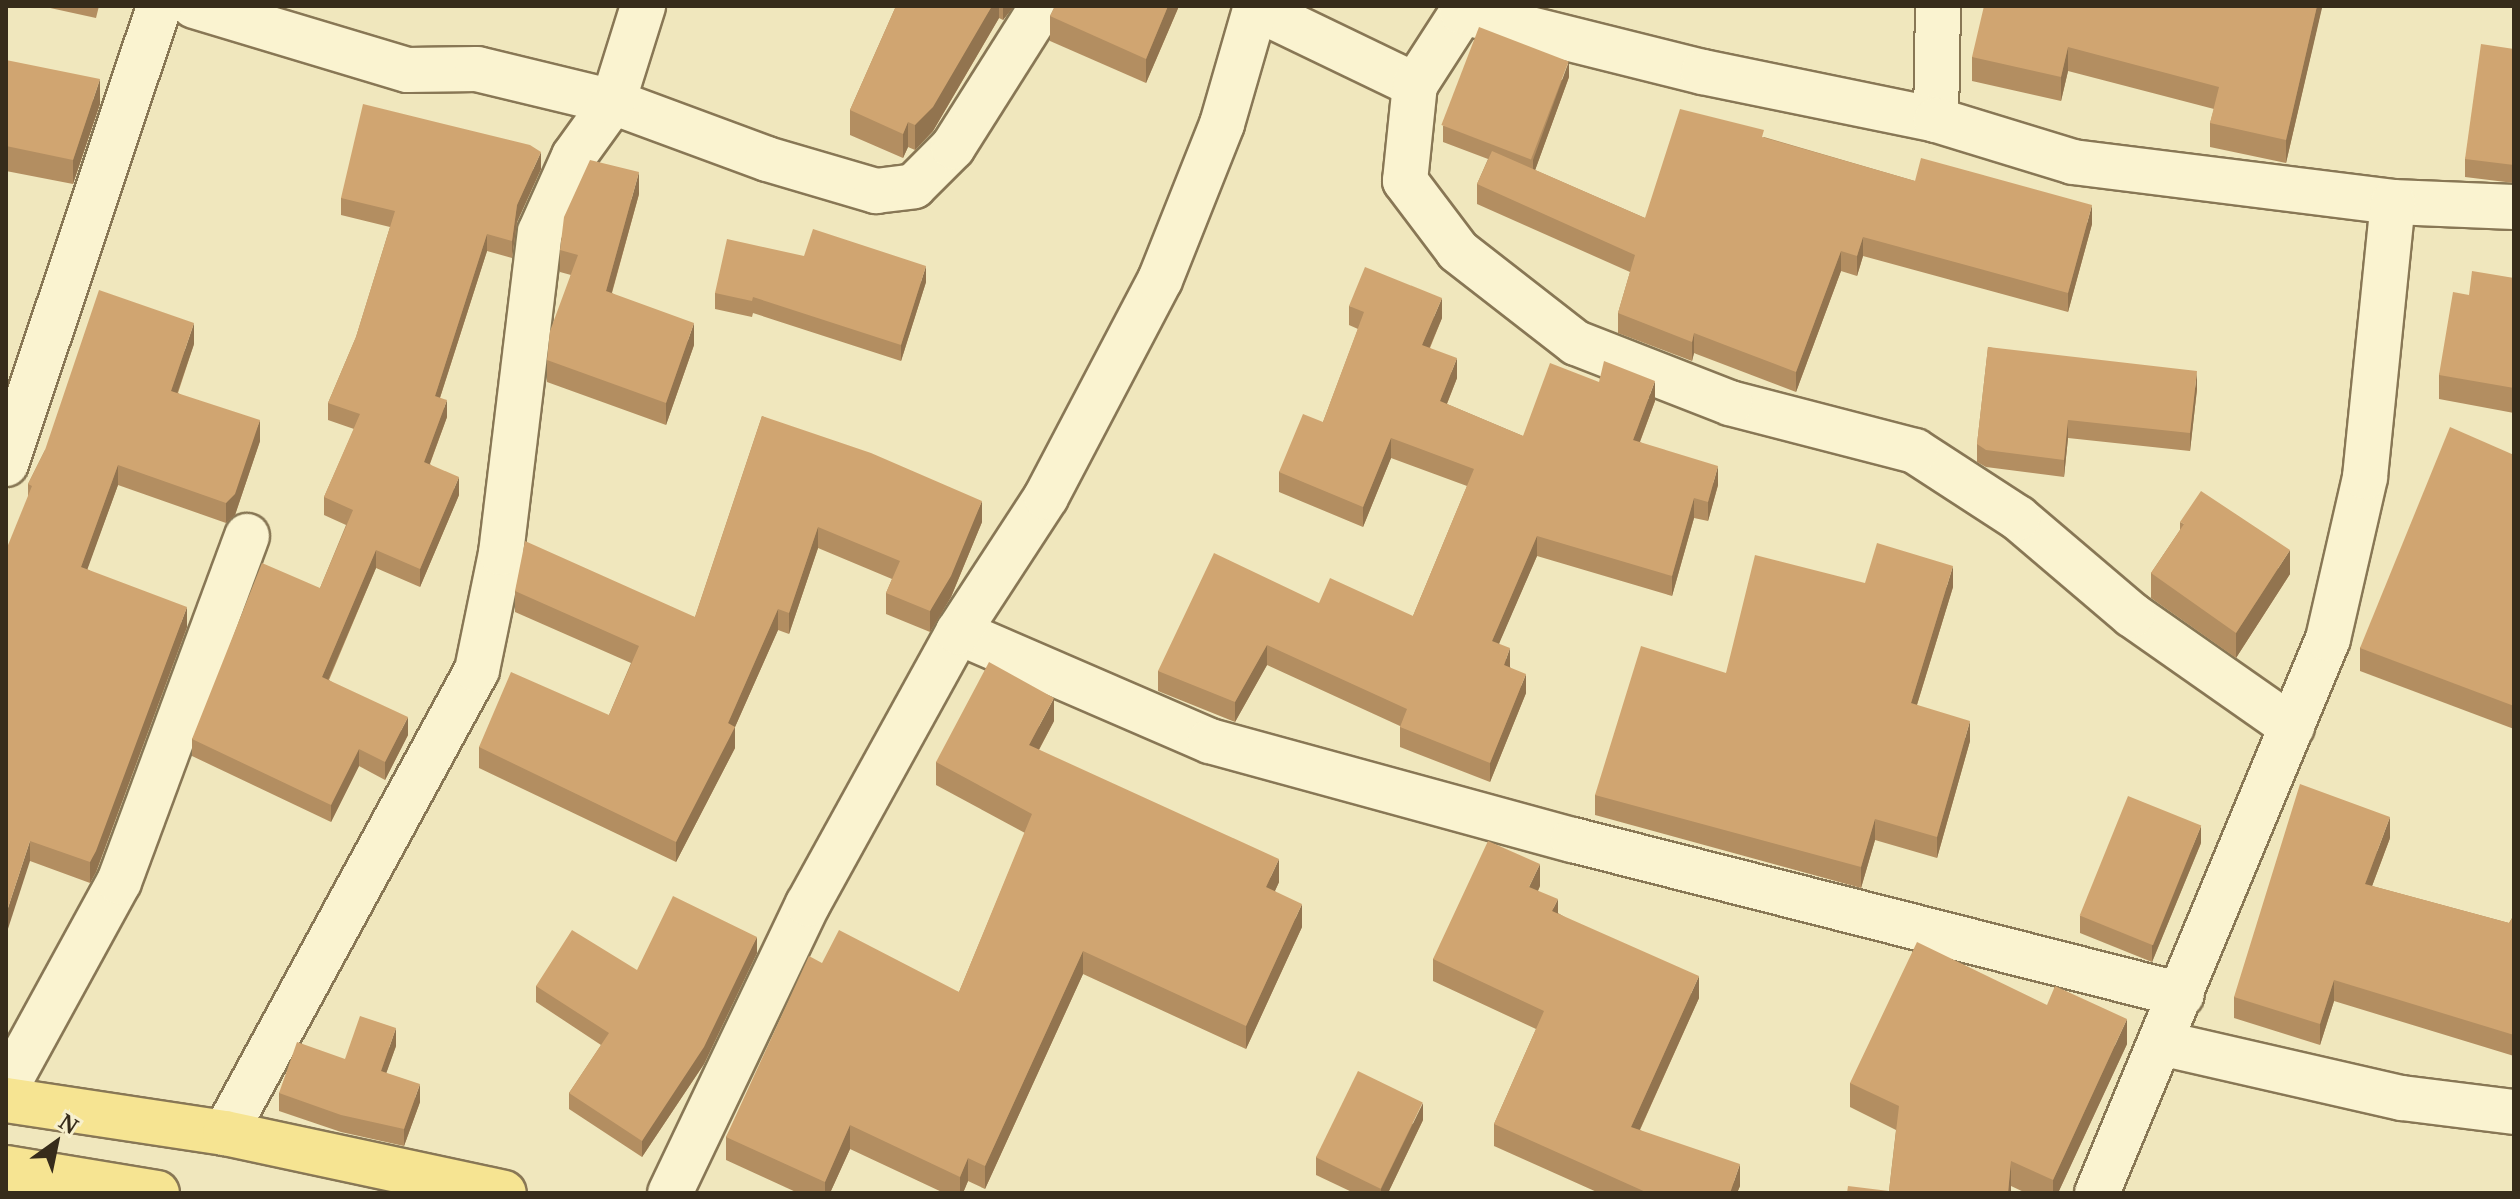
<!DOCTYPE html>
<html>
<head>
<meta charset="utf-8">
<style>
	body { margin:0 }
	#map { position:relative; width:2520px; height:1199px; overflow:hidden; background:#f0e7bd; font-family:"Noto Serif",serif }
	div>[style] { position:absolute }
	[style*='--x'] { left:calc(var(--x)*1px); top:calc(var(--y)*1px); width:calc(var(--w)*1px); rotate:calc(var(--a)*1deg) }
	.roads { filter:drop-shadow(2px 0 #875) drop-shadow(-2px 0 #875) drop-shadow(0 2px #875) drop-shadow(0 -2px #875) }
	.minor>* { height:44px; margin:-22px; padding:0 22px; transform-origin:22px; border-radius:22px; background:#faf3d0 }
	.major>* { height:44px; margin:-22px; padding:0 22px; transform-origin:22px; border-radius:22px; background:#f6e492 }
	.wall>* { inset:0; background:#b38e61 }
	.shaded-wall>* { inset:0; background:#92744f }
	.building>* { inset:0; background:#d0a571; transform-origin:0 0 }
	span { translate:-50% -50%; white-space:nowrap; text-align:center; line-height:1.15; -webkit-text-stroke:7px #f7f0cd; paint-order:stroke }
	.frame { position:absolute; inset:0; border:8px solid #372c1b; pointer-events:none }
	.north { position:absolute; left:16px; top:1103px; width:80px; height:80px; -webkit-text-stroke:6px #f7f0cd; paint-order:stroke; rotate:33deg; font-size:22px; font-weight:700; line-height:32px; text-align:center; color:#372c1b }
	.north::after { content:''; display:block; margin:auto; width:28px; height:36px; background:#372c1b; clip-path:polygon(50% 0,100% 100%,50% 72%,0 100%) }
</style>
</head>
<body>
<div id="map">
	<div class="roads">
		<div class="minor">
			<i style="--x:194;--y:6;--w:223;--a:16.7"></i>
			<i style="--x:408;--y:70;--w:69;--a:-0.8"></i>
			<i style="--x:477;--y:69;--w:140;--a:13.6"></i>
			<i style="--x:613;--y:102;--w:164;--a:20.3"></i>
			<i style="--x:767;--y:159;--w:114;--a:16.4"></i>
			<i style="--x:876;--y:191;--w:38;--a:-7"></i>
			<i style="--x:914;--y:186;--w:55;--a:-45"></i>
			<i style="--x:953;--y:147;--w:167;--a:-57.7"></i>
			<i style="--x:1255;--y:8;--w:178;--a:25.7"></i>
			<i style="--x:1936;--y:120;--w:114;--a:-89"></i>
			<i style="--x:6;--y:464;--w:483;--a:-71.5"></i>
			<i style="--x:958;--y:632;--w:275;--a:23.4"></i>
			<i style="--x:1210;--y:741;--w:376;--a:15.3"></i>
			<i style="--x:1573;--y:840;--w:628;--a:14.28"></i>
			<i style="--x:2292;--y:727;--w:195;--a:-145"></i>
			<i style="--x:2132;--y:615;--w:150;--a:-139.6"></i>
			<i style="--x:2018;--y:518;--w:123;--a:-147"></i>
			<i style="--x:1915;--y:451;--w:191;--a:-165.5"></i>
			<i style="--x:1730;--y:403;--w:165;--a:-158.7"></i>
			<i style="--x:1576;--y:343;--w:150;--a:-142.1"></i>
			<i style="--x:1458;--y:251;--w:88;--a:-127.1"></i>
			<i style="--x:1405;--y:181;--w:97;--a:-84.1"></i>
			<i style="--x:1415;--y:85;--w:87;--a:-57.2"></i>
			<i style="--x:1462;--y:12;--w:248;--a:14"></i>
			<i style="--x:1703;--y:72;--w:238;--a:11.6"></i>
			<i style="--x:1936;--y:120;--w:143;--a:17"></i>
			<i style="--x:2073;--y:162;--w:322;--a:7.1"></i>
			<i style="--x:2393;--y:202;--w:121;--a:2.4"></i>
			<i style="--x:2161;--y:1043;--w:247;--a:12.9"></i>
			<i style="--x:2402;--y:1098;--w:113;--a:7.1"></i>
			<i style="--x:6;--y:1088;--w:235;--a:-61.3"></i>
			<i style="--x:119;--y:882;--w:369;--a:-69.7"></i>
			<i style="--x:225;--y:1133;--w:527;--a:-61.44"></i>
			<i style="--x:477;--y:670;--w:119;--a:-78.4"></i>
			<i style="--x:501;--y:553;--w:323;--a:-83.1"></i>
			<i style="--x:540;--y:232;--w:83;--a:-65.9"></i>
			<i style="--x:574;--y:156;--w:67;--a:-54.2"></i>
			<i style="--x:613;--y:102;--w:101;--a:-72.6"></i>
			<i style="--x:670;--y:1193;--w:320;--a:-64.5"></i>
			<i style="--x:808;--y:904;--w:311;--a:-61.1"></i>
			<i style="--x:958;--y:632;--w:161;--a:-56.9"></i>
			<i style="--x:1046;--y:497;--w:245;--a:-62.3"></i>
			<i style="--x:1160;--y:280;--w:168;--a:-68.3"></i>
			<i style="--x:1222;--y:124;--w:123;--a:-73.9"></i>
			<i style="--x:2097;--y:1193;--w:600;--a:-67.37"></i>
			<i style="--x:2328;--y:639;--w:166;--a:-77.1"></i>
			<i style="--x:2365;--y:477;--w:276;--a:-84.2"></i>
		</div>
		<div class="major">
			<i style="--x:6;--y:1100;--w:221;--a:8.6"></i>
			<i style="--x:225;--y:1133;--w:285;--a:12.1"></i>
			<i style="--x:6;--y:1168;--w:153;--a:9.4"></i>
		</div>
	</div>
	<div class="wall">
		<i style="clip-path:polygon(41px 6px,99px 6px,96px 18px)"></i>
		<i style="clip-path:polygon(896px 6px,1014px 6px,1003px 20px,999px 18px,933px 131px,915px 150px,908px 147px,903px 158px,850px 135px,850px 110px)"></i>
		<i style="clip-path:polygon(1055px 6px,1179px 6px,1146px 83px,1050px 41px,1050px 16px)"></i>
		<i style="clip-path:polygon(2322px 6px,2286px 163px,2210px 147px,2210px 123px,2214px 109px,2068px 71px,2061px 101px,1972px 81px,1972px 57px)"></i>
		<i style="clip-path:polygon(2514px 49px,2514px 183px,2465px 177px,2465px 159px)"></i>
		<i style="clip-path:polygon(6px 60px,100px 104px,73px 184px,6px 171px)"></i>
		<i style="clip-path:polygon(1569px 77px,1535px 170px,1645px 218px,1764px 137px,1915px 181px,2092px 224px,2068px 312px,1863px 256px,1857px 276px,1841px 271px,1796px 392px,1694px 353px,1692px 361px,1618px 333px,1618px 313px,1630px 272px,1477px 204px,1477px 184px,1488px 159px,1443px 142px,1443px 126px)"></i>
		<i style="clip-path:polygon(541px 169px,517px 222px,512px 258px,487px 251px,440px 398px,447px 417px,430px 464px,459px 495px,420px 587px,376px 568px,329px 680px,408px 735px,385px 780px,359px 766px,331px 822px,192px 756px,192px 739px,320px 588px,346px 525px,324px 515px,324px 497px,354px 429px,328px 420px,328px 403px,356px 337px,390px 227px,341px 215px,341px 198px)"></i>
		<i style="clip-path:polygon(639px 194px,612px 293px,694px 345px,666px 425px,547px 382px,547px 360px,571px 275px,560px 272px,560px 250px)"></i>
		<i style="clip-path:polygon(2514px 278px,2514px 413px,2439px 399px,2439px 375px,2469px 295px)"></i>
		<i style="clip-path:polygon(926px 282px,901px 361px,753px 313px,752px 317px,715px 309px,715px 293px)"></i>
		<i style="clip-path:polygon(1349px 306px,1442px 318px,1430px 348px,1457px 378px,1447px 404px,1523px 436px,1599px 382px,1655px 401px,1640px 442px,1718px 485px,1708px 521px,1694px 518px,1672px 596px,1537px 556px,1499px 643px,1510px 667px,1526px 693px,1490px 782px,1400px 747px,1400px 726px,1267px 665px,1235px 722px,1158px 691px,1158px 671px,1319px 603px,1413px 616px,1467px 486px,1391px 458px,1363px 527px,1279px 492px,1279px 472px,1323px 422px,1358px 329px,1349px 325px)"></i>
		<i style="clip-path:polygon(194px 344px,178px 393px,260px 441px,235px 515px,226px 523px,118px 485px,87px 569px,187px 627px,96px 872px,90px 883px,30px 861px,28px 484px,45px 450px)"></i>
		<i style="clip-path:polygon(1988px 347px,2197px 389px,2190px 451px,2068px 438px,2064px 477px,1986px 467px,1977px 462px,1977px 444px)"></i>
		<i style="clip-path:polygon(762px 416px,982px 522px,951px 597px,930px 632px,886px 614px,886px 593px,892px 579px,818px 548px,789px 634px,778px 630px,735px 727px,735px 748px,676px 862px,479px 768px,479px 747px,609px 715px,631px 663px,515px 612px,515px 591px,695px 617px)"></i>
		<i style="clip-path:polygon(2514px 455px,2514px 729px,2360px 671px,2360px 648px)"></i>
		<i style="clip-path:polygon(2180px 522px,2290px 574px,2236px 658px,2151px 598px,2151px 573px,2180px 530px)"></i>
		<i style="clip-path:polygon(1865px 583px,1953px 587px,1917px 705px,1970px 741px,1937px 858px,1875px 840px,1861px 888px,1595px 815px,1595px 795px,1726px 673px)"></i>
		<i style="clip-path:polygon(1054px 721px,1039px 750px,1279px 882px,1275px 891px,1302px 927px,1246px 1049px,1083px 974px,985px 1189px,968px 1181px,963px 1193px,944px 1193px,850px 1149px,830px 1193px,798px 1193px,726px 1160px,726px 1137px,822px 963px,959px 992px,1025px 833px,936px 785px,936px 762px)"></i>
		<i style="clip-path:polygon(2390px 838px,2372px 886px,2509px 923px,2514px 915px,2514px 1056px,2334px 1001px,2320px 1045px,2234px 1018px,2234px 997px)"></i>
		<i style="clip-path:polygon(2201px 843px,2152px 962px,2080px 933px,2080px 916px)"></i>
		<i style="clip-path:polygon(1540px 886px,1538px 891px,1558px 913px,1699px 998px,1640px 1130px,1740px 1186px,1737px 1193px,1599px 1193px,1494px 1146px,1494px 1124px,1536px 1029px,1433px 981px,1433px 959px)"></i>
		<i style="clip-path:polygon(757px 953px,704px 1064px,642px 1157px,569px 1109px,569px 1093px,601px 1045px,536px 1002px,536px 986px,637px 970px)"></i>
		<i style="clip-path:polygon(2127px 1044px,2058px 1193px,2026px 1193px,2011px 1186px,2011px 1193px,1847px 1193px,1889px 1191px,1896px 1130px,1850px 1107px,1850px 1083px)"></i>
		<i style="clip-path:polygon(396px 1046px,386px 1073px,420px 1102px,404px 1146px,341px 1132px,279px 1111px,279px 1093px,345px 1059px)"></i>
		<i style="clip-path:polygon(1423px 1120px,1388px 1193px,1354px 1193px,1316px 1175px,1316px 1157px)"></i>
	</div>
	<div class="shaded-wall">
		<i style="clip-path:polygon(992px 6px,999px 6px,999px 18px,933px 131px,915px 150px,915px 125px)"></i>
		<i style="clip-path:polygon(1003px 6px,1014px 6px,1003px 20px)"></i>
		<i style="clip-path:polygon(1168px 6px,1179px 6px,1146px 83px,1146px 59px)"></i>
		<i style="clip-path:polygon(2317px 6px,2322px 6px,2322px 8px,2286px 163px,2286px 140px)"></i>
		<i style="clip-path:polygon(2068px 47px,2068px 71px,2061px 101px,2061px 77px)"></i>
		<i style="clip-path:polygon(1569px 61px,1569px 77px,1533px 176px,1533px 160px)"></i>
		<i style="clip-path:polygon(100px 79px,100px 104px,73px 184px,73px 160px)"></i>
		<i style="clip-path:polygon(908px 122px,908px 147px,903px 158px,903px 134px)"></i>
		<i style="clip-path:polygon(541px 152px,541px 169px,517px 222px,512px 258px,512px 241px,517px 205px)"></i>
		<i style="clip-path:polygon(639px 172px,639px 194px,606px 313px,606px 291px)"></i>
		<i style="clip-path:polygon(2092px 205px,2092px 224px,2068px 312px,2068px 293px)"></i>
		<i style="clip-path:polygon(487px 234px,487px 251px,435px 413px,435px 396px)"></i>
		<i style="clip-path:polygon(1863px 237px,1863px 256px,1857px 276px,1857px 256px)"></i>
		<i style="clip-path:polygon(1841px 251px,1841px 271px,1796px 392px,1796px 372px)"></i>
		<i style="clip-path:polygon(926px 266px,926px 282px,901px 361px,901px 345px)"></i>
		<i style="clip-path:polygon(1442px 298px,1442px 318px,1422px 365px,1422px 345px)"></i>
		<i style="clip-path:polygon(194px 323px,194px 344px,171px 411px,171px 391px)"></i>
		<i style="clip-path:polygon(694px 323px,694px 345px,666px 425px,666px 403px)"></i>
		<i style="clip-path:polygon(1694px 333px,1694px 353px,1692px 361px,1692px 342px)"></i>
		<i style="clip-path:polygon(1457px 358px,1457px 378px,1440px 421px,1440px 401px)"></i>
		<i style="clip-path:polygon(2197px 371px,2197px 389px,2190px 451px,2190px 433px)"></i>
		<i style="clip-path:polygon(1655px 381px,1655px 401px,1633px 460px,1633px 440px)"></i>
		<i style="clip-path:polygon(447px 400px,447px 417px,424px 479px,424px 462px)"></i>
		<i style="clip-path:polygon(260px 420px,260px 441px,235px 515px,226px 523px,226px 503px)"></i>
		<i style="clip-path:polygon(2068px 420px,2068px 438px,2064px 477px,2064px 460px)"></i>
		<i style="clip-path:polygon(1391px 438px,1391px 458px,1363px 527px,1363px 507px)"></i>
		<i style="clip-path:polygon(118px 465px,118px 485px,81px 587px,81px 567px)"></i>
		<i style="clip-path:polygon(1718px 466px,1718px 485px,1708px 521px,1708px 502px)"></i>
		<i style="clip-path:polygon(459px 477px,459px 495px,420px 587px,420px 569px)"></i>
		<i style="clip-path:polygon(1694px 498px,1694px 518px,1672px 596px,1672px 576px)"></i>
		<i style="clip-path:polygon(982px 501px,982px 522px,951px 597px,930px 632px,930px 611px)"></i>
		<i style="clip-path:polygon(818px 527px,818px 548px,789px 634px,789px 613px)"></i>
		<i style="clip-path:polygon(1537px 536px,1537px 556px,1492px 660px,1492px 641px)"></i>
		<i style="clip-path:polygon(376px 550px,376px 568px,322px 694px,322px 677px)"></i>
		<i style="clip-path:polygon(2290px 550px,2290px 574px,2236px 658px,2236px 633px)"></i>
		<i style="clip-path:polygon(1953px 566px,1953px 587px,1911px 724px,1911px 703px)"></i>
		<i style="clip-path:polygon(187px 607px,187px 627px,96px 872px,90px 883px,90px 862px)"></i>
		<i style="clip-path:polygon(778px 609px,778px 630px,735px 727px,735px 748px,676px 862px,676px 842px)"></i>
		<i style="clip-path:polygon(1267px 645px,1267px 665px,1235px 722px,1235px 702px)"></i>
		<i style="clip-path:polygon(1510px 648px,1510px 668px,1504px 665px)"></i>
		<i style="clip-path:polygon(1526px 674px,1526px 693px,1490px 782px,1490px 763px)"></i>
		<i style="clip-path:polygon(1054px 698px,1054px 721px,1029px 768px,1029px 745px)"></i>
		<i style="clip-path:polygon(408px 717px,408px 735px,385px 780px,385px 762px)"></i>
		<i style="clip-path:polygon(1970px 721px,1970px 741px,1937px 858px,1937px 837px)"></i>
		<i style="clip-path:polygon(359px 749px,359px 766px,331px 822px,331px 805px)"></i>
		<i style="clip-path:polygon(2390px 817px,2390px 838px,2365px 905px,2365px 884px)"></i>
		<i style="clip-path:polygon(1875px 819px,1875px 840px,1861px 888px,1861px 867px)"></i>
		<i style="clip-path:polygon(2201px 826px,2201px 843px,2152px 962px,2152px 944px)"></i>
		<i style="clip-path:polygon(30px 841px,30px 861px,6px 935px,6px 914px)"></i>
		<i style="clip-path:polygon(1279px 859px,1279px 882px,1266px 910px,1266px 887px)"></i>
		<i style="clip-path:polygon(1540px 864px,1540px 886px,1529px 909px,1529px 887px)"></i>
		<i style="clip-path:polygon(1558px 899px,1558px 921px,1552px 911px)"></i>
		<i style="clip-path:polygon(1302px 904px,1302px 927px,1246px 1049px,1246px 1026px)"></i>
		<i style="clip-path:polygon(757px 937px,757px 953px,704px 1064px,642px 1157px,642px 1141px)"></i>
		<i style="clip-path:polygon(1083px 951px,1083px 974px,985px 1189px,985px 1166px)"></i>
		<i style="clip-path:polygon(1699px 976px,1699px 998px,1631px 1149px,1631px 1127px)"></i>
		<i style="clip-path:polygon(2334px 980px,2334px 1001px,2320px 1045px,2320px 1024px)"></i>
		<i style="clip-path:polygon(2127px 1019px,2127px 1044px,2058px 1193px,2053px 1193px,2053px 1180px)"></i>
		<i style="clip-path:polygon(396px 1028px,396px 1046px,381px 1088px,381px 1071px)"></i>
		<i style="clip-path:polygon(420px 1084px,420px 1102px,404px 1146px,404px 1129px)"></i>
		<i style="clip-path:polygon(1423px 1103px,1423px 1120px,1388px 1193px,1381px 1193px,1381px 1189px)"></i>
		<i style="clip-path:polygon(850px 1125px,850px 1149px,830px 1193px,825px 1193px,825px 1182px)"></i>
		<i style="clip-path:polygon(968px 1158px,968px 1181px,963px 1193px,960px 1193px,960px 1177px)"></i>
		<i style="clip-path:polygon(2011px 1161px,2011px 1193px,2008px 1193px)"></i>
		<i style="clip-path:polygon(1740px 1164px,1740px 1186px,1737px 1193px,1730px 1193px)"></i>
	</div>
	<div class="building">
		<i style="clip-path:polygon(896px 6px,992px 6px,933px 107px,915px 125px,908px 122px,903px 134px,850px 110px)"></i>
		<i style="clip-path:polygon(1055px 6px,1168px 6px,1146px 59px,1050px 16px)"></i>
		<i style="clip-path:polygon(1984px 6px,2317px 6px,2286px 140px,2210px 123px,2219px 87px,2068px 47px,2061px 77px,1972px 57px)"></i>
		<i style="left:1479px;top:27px;width:96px;height:105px;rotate:21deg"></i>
		<i style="clip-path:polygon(2481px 44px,2514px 49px,2514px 165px,2465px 159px)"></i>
		<i style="clip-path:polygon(6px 60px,100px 79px,73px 160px,6px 146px)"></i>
		<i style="clip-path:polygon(363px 104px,530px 145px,541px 152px,517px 205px,512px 241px,487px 234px,435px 396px,447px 400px,424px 462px,459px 477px,420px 569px,376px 550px,322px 677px,408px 717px,385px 762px,359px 749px,331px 805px,192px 739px,262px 563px,320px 588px,353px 510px,324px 497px,360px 414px,328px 403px,356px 337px,395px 211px,341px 198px)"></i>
		<i style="clip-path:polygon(1680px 109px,1764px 130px,1762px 137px,1915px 181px,1921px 158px,2092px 205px,2068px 293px,1863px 237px,1857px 256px,1841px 251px,1796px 372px,1694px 333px,1692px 342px,1618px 313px,1635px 255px,1477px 184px,1492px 151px,1645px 218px)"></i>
		<i style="clip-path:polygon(590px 160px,639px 172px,606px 291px,694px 323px,666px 403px,547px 360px,550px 331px,578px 255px,560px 250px,564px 217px)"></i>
		<i style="clip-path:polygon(813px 229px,926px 266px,901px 345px,753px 297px,752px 301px,715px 293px,727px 239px,804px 256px)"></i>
		<i style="clip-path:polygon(1365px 267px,1442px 298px,1422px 345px,1457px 358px,1440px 401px,1523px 436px,1550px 363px,1599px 382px,1604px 361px,1655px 381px,1633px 440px,1718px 466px,1708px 502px,1694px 498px,1672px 576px,1537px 536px,1492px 641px,1510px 648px,1504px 665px,1526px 674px,1490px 763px,1400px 727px,1407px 709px,1267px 645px,1235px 702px,1158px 671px,1214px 553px,1319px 603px,1330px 578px,1413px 616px,1474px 469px,1391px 438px,1363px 507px,1279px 472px,1303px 414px,1323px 422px,1364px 312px,1349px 306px)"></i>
		<i style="clip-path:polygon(2472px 271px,2514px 278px,2514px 388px,2439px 375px,2453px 292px,2469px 295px)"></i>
		<i style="clip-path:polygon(99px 290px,194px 323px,171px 391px,260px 420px,235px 494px,226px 503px,118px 465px,81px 567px,187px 607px,96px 851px,90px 862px,30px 841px,6px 914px,6px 550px,32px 486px,28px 484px,45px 450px)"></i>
		<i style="clip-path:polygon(1988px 347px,2197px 371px,2190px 433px,2068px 420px,2064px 460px,1986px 450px,1977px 444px)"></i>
		<i style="clip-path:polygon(762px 416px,871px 453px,982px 501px,951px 576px,930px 611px,886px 593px,900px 561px,818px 527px,789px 613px,778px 609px,728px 723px,735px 727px,676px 842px,479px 747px,511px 672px,609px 715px,639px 646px,515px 591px,525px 541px,695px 617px)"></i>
		<i style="clip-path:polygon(2450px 427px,2514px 455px,2514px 706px,2360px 648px)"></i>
		<i style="clip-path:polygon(2201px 491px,2290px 550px,2236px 633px,2151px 573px,2184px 524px,2180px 522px)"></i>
		<i style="clip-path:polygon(1877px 543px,1953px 566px,1911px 703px,1970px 721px,1937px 837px,1875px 819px,1861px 867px,1595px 795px,1641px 646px,1726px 673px,1755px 555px,1865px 583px)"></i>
		<i style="clip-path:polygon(989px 662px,1054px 698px,1029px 745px,1279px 859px,1266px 887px,1302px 904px,1246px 1026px,1083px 951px,985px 1166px,968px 1158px,960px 1177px,850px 1125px,825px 1182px,726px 1137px,809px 956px,822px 963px,839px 930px,959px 992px,1032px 814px,936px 762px)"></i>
		<i style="clip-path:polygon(2300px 784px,2390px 817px,2365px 884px,2509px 923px,2514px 915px,2514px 1035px,2334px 980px,2320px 1024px,2234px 997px)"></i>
		<i style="left:2128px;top:796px;width:79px;height:129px;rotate:22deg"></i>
		<i style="clip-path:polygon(1488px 841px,1540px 864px,1529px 887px,1558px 899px,1552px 911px,1699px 976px,1631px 1127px,1740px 1164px,1730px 1193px,1648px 1193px,1494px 1124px,1544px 1011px,1433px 959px)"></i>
		<i style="clip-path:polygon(673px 896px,757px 937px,704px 1047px,642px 1141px,569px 1093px,609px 1033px,536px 986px,572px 930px,637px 970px)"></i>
		<i style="clip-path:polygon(1917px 942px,2047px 1005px,2055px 986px,2127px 1019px,2053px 1180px,2011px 1161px,2008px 1193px,1847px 1193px,1848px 1186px,1889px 1191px,1899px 1106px,1850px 1083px)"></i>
		<i style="clip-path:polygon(360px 1016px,396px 1028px,381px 1071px,420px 1084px,404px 1129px,341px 1115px,279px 1093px,297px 1042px,345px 1059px)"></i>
		<i style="left:1358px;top:1071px;width:72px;height:96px;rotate:26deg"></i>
	</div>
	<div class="frame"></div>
	<div class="north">N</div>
</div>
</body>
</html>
